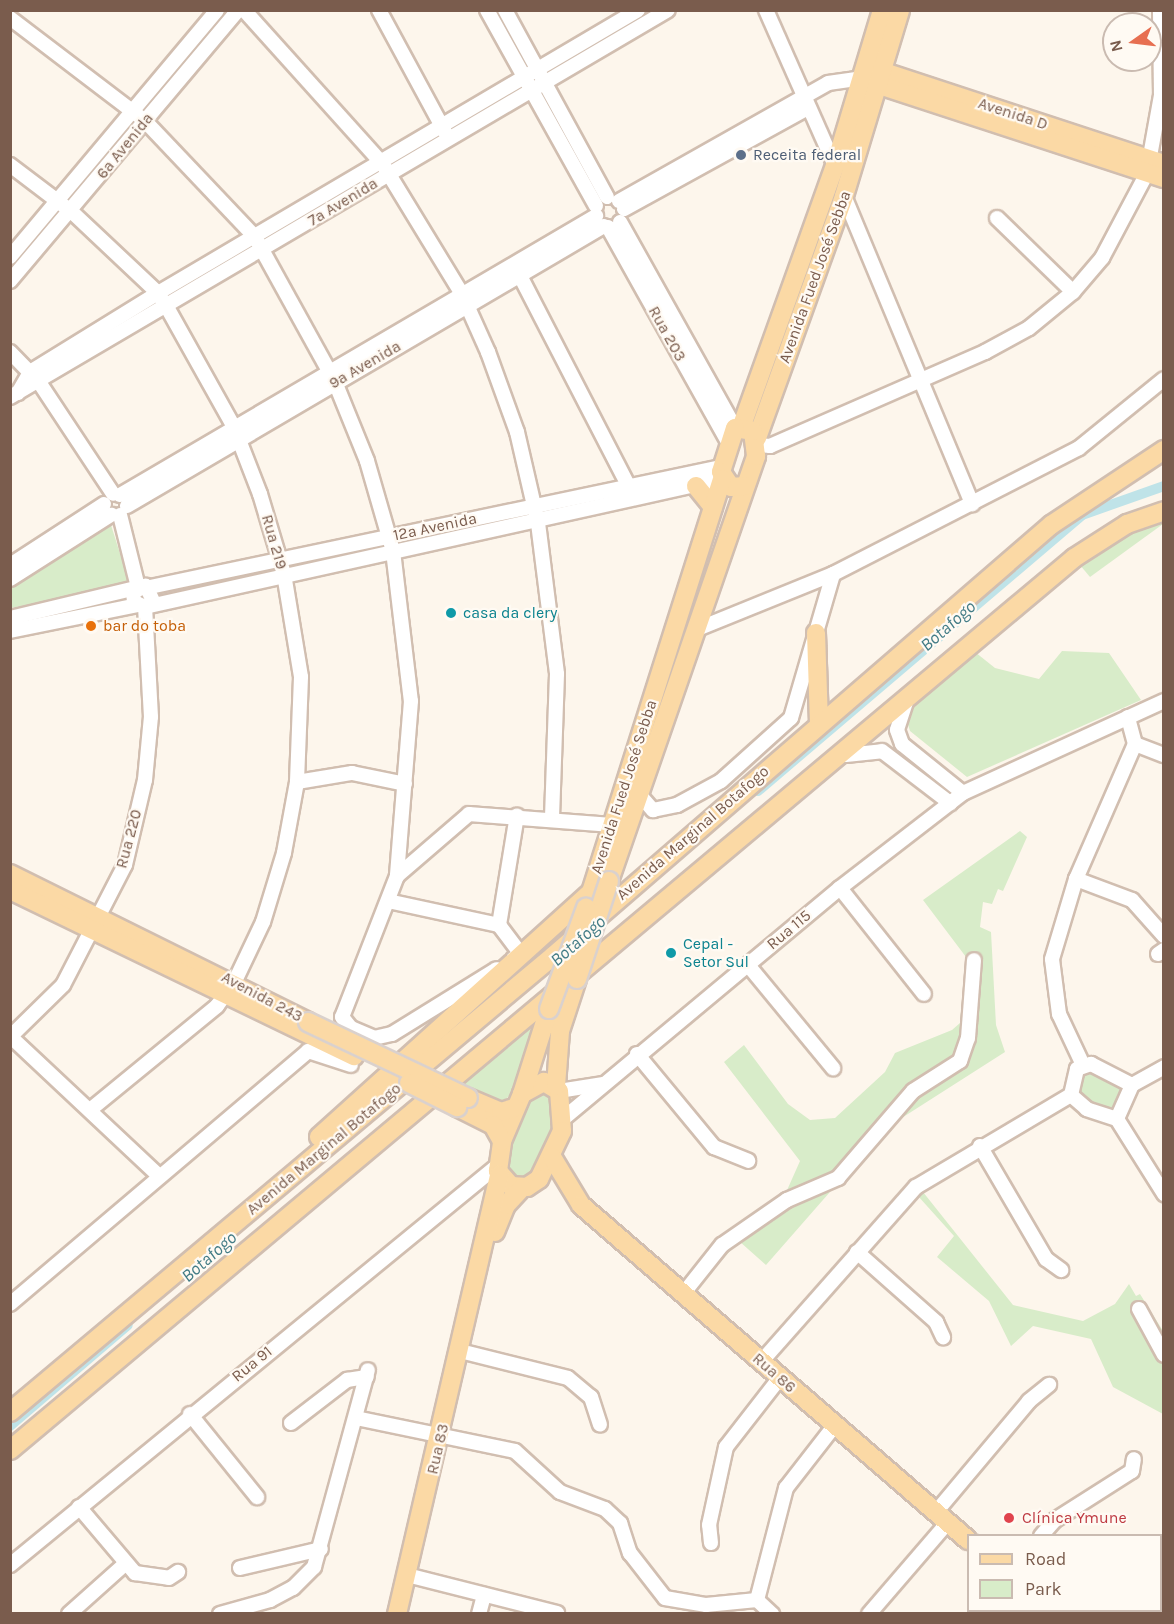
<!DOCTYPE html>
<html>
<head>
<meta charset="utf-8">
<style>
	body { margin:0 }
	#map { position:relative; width:1174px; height:1624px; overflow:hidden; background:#fdf6ec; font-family:Karla,sans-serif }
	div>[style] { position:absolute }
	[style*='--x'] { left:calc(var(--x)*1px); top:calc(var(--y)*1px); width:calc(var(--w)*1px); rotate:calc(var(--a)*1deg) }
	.green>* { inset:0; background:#d8ecc9 }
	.canal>* { height:10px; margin:-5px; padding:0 5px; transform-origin:5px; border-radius:5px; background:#bfe3e8 }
	.roads { filter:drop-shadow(2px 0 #d1beb0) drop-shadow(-2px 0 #d1beb0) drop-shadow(0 2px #d1beb0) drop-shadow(0 -2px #d1beb0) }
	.minor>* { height:14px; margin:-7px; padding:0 7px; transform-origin:7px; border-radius:7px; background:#fff }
	.major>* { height:18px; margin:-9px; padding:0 9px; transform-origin:9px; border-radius:9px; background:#fbd9a5 }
	.bridges { filter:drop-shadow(2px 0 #dad1cd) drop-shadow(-2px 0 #dad1cd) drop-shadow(0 2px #dad1cd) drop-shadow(0 -2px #dad1cd) }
	.major-bridge>* { height:18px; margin:-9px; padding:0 9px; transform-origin:9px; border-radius:9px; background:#fbd9a5 }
	.dots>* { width:16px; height:16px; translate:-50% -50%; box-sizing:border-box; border:3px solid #fffaf3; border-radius:50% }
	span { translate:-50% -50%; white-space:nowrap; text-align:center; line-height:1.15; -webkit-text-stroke:4.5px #fffaf3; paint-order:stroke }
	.street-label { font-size:16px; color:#7a5c4d }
	.service-label { font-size:16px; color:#4e5e75 }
	.left { translate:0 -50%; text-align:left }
	.culture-label { font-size:16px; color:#0d838f }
	.food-label { font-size:16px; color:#c56008 }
	.health-label { font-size:16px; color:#be3a42 }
	.water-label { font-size:18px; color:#437c86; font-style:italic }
	.frame { position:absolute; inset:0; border:12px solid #7a5c4d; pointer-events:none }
	.legend { position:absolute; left:967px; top:1534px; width:195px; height:78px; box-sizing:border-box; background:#fffaf3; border:2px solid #cabbb1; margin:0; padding:8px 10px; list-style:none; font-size:18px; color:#7a5c4d }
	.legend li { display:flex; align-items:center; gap:12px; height:30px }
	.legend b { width:30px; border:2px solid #cabbb1 }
	.north { position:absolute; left:1102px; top:12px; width:60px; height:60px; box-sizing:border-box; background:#fffaf3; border:2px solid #cabbb1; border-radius:50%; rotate:256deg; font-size:16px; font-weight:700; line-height:24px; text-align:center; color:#7a5c4d }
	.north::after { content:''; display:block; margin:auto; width:21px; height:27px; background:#e76f51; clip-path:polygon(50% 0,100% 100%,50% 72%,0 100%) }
</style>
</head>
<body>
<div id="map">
	<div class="green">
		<i style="clip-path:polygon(1163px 511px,1163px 524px,1090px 577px,1074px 558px)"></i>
		<i style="clip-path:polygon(111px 525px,130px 585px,11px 608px,11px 587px)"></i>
		<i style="clip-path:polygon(1062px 651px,1109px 653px,1141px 700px,967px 777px,910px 731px,906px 718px,910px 700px,975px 652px,995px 668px,1039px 679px)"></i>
		<i style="clip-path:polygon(1020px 831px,1027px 837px,1003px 891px,998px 889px,992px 904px,983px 902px,980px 927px,991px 932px,996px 1025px,1005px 1052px,886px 1128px,766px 1265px,739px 1241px,698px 1287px,688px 1278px,729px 1230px,784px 1197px,800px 1161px,724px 1062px,744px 1045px,788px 1104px,810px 1120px,835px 1118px,885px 1072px,895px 1053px,952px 1030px,960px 1023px,966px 957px,923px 900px)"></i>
		<i style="clip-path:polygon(540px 1007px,513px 1092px,502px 1103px,452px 1078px)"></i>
		<i style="clip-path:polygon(1094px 1069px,1121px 1081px,1127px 1093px,1116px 1112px,1079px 1096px,1077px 1081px)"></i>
		<i style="clip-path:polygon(548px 1088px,558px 1121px,532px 1178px,513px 1177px,507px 1158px,531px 1095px)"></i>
		<i style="clip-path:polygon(923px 1192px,1013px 1305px,1083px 1321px,1115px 1304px,1129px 1284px,1136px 1296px,1140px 1294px,1163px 1331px,1163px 1414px,1113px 1387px,1091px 1339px,1033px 1326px,1011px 1346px,989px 1301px,937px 1257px,954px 1236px,918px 1196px)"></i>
	</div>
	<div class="canal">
		<i style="--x:758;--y:791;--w:426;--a:-40.4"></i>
		<i style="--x:1082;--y:515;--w:87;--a:-19.5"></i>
		<i style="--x:10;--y:1426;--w:155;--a:-40.6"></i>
	</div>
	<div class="roads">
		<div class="minor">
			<i style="--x:244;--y:10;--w:206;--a:48"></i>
			<i style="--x:382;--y:163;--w:153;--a:58.6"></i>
			<i style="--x:462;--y:294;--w:64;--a:65.9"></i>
			<i style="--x:488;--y:352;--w:85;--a:70.1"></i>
			<i style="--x:517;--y:432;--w:93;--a:77"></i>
			<i style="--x:538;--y:523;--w:152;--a:82.8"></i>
			<i style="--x:557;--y:674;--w:145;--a:92"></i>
			<i style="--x:379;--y:10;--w:143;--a:61.6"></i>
			<i style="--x:487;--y:10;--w:224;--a:60.9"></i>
			<i style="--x:505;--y:10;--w:213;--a:61.4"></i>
			<i style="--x:766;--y:10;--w:171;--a:66.1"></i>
			<i style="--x:10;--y:18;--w:170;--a:37.3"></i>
			<i style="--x:145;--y:121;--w:160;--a:46.5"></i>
			<i style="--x:255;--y:237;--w:166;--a:61.1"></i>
			<i style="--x:335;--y:382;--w:85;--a:67.9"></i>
			<i style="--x:367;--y:461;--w:94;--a:73.9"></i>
			<i style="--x:393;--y:551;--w:151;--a:83.2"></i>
			<i style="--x:411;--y:701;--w:176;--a:94.6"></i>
			<i style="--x:397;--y:876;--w:151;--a:111.3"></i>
			<i style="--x:342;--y:1017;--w:14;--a:51"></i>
			<i style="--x:351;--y:1028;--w:25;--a:23"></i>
			<i style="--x:374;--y:1038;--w:18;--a:-13"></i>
			<i style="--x:392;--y:1034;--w:123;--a:-31.8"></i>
			<i style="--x:10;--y:165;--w:78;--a:37.2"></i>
			<i style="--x:72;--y:212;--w:118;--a:43.3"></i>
			<i style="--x:158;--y:293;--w:19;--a:58"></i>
			<i style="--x:168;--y:309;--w:135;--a:60.8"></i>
			<i style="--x:234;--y:427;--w:72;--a:68.8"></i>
			<i style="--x:260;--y:494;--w:84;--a:73.3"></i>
			<i style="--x:284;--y:574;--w:104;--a:80.6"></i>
			<i style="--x:301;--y:677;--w:105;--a:92.2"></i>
			<i style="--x:297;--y:782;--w:72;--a:100.4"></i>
			<i style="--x:284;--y:853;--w:72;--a:106.9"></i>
			<i style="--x:263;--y:922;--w:65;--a:115.4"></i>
			<i style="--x:235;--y:981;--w:31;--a:126"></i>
			<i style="--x:217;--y:1006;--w:164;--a:140.7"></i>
			<i style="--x:844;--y:196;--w:334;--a:67.4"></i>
			<i style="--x:619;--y:201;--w:240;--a:-29.4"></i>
			<i style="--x:828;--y:83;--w:34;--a:-8"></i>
			<i style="--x:624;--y:209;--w:210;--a:-28.8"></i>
			<i style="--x:997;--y:218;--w:106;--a:44.2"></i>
			<i style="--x:620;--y:222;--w:236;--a:60.8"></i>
			<i style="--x:608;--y:227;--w:244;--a:60.8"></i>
			<i style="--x:10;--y:257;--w:322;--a:-50"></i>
			<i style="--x:516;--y:268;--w:251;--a:62.7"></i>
			<i style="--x:10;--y:281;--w:354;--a:-49.9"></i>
			<i style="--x:10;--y:352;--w:42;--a:46"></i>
			<i style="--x:39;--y:382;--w:134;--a:56.5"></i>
			<i style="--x:18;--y:393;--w:24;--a:-60"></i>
			<i style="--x:30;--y:372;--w:150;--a:-31.7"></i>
			<i style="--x:158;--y:293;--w:557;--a:-30.52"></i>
			<i style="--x:10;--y:397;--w:763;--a:-30.46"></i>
			<i style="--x:758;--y:445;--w:12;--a:5"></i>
			<i style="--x:770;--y:446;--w:235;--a:-23.6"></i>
			<i style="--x:985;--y:352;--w:50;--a:-28.6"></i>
			<i style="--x:1029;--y:328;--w:57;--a:-39.3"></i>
			<i style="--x:1073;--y:292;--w:45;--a:-49.5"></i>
			<i style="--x:1102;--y:258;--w:96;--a:-62.1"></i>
			<i style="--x:1147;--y:173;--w:79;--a:-79.8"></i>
			<i style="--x:1161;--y:95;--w:85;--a:-90.7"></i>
			<i style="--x:120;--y:495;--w:552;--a:-30.38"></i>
			<i style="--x:127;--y:506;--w:553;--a:-30.41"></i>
			<i style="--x:120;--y:515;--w:74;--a:76"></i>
			<i style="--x:10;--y:565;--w:112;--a:-33"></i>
			<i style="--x:10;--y:579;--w:120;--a:-32.4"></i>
			<i style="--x:150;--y:587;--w:583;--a:-11.87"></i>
			<i style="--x:153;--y:601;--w:17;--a:-115"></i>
			<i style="--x:146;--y:586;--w:14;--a:155"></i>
			<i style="--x:133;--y:592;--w:10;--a:84"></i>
			<i style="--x:134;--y:602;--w:12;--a:24"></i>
			<i style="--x:145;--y:607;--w:591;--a:-12.51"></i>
			<i style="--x:10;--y:618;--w:130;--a:-13.4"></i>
			<i style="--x:700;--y:628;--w:144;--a:-22.1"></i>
			<i style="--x:833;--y:574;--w:276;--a:-27.1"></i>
			<i style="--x:1079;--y:448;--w:109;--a:-39.1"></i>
			<i style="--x:10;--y:631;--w:131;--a:-11.5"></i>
			<i style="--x:906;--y:702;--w:29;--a:108"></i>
			<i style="--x:897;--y:730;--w:15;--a:70"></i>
			<i style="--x:902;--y:744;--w:78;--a:38.8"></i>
			<i style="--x:1135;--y:744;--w:31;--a:21"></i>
			<i style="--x:846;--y:755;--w:36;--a:-6"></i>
			<i style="--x:882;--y:751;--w:86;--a:37.4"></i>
			<i style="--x:297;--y:782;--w:56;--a:-9.3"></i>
			<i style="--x:352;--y:773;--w:54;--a:11.7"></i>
			<i style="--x:638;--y:793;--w:23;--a:49"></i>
			<i style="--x:653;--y:810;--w:25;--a:-12"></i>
			<i style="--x:677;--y:805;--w:50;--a:-28.6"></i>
			<i style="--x:721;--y:781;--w:94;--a:-42"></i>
			<i style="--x:791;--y:718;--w:150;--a:-73.7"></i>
			<i style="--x:397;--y:876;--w:95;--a:-40.7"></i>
			<i style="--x:469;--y:814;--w:143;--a:4.4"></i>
			<i style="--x:1076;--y:879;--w:60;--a:20.6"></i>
			<i style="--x:1132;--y:900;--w:48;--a:48.4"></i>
			<i style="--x:840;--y:888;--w:135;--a:51.6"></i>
			<i style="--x:388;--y:901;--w:114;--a:12.2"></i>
			<i style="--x:499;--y:925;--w:36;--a:53"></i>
			<i style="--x:521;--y:954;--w:9;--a:148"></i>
			<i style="--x:499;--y:925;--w:111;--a:-80.7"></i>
			<i style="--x:1158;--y:954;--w:7;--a:-34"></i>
			<i style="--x:748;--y:965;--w:134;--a:50.5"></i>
			<i style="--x:10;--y:1037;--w:74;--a:-44.5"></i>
			<i style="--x:63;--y:985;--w:135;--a:-62.7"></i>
			<i style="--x:125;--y:865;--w:87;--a:-76.8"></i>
			<i style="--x:145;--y:780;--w:63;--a:-84.6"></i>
			<i style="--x:151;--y:717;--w:110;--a:-93.1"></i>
			<i style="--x:11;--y:1037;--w:203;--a:43.2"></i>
			<i style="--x:637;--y:1054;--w:121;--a:50.4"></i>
			<i style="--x:714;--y:1147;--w:37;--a:22"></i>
			<i style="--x:1091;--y:1064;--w:46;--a:27.1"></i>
			<i style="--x:1132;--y:1085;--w:37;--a:114"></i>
			<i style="--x:1117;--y:1119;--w:32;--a:-162"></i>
			<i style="--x:1087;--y:1109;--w:21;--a:-139"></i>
			<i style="--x:1071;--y:1095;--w:27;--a:-77"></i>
			<i style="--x:1077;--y:1069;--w:15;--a:-20"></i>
			<i style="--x:1083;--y:1065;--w:56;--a:-115.2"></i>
			<i style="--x:1059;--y:1014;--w:55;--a:-97.3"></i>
			<i style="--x:1052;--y:959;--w:84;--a:-73.3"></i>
			<i style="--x:1076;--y:879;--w:147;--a:-66.4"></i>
			<i style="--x:1135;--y:744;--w:28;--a:-105"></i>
			<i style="--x:1132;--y:1085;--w:37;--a:-29"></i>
			<i style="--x:559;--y:1091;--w:45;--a:-9"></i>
			<i style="--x:564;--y:1118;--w:359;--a:-39.8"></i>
			<i style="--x:840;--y:888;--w:155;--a:-37.7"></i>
			<i style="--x:963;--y:793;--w:221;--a:-24.6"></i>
			<i style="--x:1117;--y:1119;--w:89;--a:57.9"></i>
			<i style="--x:980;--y:1146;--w:131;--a:59.7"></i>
			<i style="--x:1046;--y:1259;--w:19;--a:36"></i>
			<i style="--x:857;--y:1252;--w:106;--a:41.5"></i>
			<i style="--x:936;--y:1322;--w:17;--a:65"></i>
			<i style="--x:683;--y:1294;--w:63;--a:-51.5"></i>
			<i style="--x:722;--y:1245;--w:79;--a:-34.7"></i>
			<i style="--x:787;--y:1200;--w:56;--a:-23.3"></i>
			<i style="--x:838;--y:1178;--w:115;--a:-49.2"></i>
			<i style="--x:913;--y:1091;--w:56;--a:-32.6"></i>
			<i style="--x:960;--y:1061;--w:24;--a:-71"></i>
			<i style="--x:968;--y:1038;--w:78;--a:-85.6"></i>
			<i style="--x:10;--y:1304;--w:391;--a:-40.3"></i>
			<i style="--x:308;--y:1051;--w:45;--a:18"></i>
			<i style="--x:1139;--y:1309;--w:52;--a:61.5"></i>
			<i style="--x:460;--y:1351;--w:111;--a:14"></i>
			<i style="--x:568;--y:1378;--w:30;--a:40"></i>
			<i style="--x:591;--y:1397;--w:29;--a:72"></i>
			<i style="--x:761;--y:1362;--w:234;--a:-48.5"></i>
			<i style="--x:916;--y:1187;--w:180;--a:-30.7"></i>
			<i style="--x:190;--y:1414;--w:107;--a:51.1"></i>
			<i style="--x:356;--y:1418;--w:162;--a:11.7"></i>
			<i style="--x:515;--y:1451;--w:61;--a:42.3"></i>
			<i style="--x:560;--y:1492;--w:48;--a:20.7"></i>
			<i style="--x:605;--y:1509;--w:21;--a:43"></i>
			<i style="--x:620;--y:1523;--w:32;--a:72"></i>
			<i style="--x:630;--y:1553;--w:57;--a:52.1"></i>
			<i style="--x:665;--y:1598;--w:42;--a:9.7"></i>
			<i style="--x:706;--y:1605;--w:51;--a:-5.6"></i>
			<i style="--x:757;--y:1600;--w:21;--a:43"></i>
			<i style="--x:291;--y:1423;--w:71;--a:-37.5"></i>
			<i style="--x:347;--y:1380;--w:20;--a:-9"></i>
			<i style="--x:79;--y:1507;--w:87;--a:49.7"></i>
			<i style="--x:135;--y:1573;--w:34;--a:8"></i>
			<i style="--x:169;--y:1578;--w:11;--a:-34"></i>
			<i style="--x:936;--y:1512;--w:145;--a:-50"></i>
			<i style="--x:1029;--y:1401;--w:26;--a:-39"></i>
			<i style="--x:1041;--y:1536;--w:21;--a:-49"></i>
			<i style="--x:1055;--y:1520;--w:91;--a:-32.5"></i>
			<i style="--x:1132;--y:1471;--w:12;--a:-81"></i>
			<i style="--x:711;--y:1543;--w:18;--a:-96"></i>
			<i style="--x:709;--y:1525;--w:80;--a:-77.7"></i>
			<i style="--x:726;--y:1447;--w:86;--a:-52.1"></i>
			<i style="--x:10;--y:1565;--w:630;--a:-39.33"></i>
			<i style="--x:240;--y:1568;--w:83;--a:-13.2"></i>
			<i style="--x:407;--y:1575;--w:155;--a:14.2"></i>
			<i style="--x:1160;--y:1597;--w:4;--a:-27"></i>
			<i style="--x:757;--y:1600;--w:116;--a:-75.5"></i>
			<i style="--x:786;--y:1488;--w:80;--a:-52.1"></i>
			<i style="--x:69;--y:1614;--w:76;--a:-41.8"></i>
			<i style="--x:220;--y:1614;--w:52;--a:-15.6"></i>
			<i style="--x:270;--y:1600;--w:26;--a:-28"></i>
			<i style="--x:293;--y:1588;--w:30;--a:-45"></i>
			<i style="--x:314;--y:1567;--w:204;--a:-74.7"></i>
			<i style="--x:479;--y:1614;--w:20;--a:-75"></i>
			<i style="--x:869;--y:1614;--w:121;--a:-49.3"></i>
			<i style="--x:1135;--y:1614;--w:6;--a:-45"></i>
		</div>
		<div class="major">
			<i style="--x:872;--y:75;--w:10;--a:-24"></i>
			<i style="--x:881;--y:71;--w:298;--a:18.2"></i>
			<i style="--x:879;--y:85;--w:300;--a:18.1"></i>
			<i style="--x:741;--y:428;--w:278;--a:-70.3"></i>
			<i style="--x:835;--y:166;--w:163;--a:-73.2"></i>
			<i style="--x:757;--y:438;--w:257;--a:-70.2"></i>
			<i style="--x:844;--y:196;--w:194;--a:-73.2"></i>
			<i style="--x:696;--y:486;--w:27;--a:51"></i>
			<i style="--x:816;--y:633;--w:89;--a:88.1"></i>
			<i style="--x:10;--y:874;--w:333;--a:26.4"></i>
			<i style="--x:609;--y:881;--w:450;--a:-70.9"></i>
			<i style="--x:756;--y:456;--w:25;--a:-97"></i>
			<i style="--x:753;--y:431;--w:18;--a:-171"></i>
			<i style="--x:735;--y:428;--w:46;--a:107.7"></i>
			<i style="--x:721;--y:472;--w:18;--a:56"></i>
			<i style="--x:731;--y:487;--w:14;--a:-4"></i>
			<i style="--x:10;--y:890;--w:382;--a:25.8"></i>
			<i style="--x:586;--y:908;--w:450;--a:-72.4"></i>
			<i style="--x:544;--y:1082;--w:17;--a:31"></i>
			<i style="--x:559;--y:1091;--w:40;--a:85.7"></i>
			<i style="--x:562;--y:1131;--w:53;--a:115.6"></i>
			<i style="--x:539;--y:1179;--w:14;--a:146"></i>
			<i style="--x:527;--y:1187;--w:16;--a:-176"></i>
			<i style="--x:511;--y:1186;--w:20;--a:-131"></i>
			<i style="--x:498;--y:1171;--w:30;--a:-82"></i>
			<i style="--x:502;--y:1141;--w:51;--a:-66.9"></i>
			<i style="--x:522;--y:1094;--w:25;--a:-29"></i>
			<i style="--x:556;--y:1086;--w:55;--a:-85.8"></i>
			<i style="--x:560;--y:1031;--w:55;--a:-71.9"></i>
			<i style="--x:522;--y:1094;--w:89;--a:-72.4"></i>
			<i style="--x:468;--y:1098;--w:36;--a:23"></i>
			<i style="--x:501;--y:1112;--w:14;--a:-17"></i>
			<i style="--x:457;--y:1107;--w:40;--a:26.6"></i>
			<i style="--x:493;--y:1125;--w:18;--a:61"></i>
			<i style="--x:319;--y:1137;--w:365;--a:-42"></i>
			<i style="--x:552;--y:1157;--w:56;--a:58.9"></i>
			<i style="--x:581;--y:1205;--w:512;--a:40.88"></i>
			<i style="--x:495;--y:1232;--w:29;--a:-68"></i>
			<i style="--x:506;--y:1205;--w:23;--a:-47"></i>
			<i style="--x:10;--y:1412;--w:709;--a:-40.02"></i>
			<i style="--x:553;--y:956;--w:659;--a:-40.87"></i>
			<i style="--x:1051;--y:525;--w:136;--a:-33.6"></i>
			<i style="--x:10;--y:1450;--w:1388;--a:-39.97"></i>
			<i style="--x:1074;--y:558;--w:63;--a:-32.7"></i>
			<i style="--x:1127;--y:524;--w:39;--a:-19"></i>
			<i style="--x:1049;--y:1610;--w:6;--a:45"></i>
			<i style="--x:397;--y:1614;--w:451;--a:-76.9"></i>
		</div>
	</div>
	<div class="bridges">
		<div class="major-bridge">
			<i style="--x:577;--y:979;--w:103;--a:-71.9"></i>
			<i style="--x:549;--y:1009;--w:108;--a:-69.9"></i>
			<i style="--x:308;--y:1022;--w:177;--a:25.4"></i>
			<i style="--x:409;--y:1083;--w:54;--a:26.6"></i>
		</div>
	</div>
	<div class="dots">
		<i style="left:741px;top:155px;background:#5c6f8a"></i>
		<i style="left:451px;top:613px;background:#0f9aa8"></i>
		<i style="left:91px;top:626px;background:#e8710a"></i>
		<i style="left:671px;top:953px;background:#0f9aa8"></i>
		<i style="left:1009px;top:1518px;background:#e0444e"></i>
	</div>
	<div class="street-label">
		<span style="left:1013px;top:114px;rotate:18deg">Avenida D</span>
		<span style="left:125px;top:146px;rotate:-51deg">6ª Avenida</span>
		<span style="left:343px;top:202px;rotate:-31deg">7ª Avenida</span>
		<span style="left:815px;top:277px;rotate:-70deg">Avenida Fued José Sebba</span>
		<span style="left:667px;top:334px;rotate:61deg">Rua 203</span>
		<span style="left:365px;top:365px;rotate:-30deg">9ª Avenida</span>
		<span style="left:435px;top:527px;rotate:-12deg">12ª Avenida</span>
		<span style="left:274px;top:542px;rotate:74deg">Rua 219</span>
		<span style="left:624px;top:787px;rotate:-72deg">Avenida Fued José Sebba</span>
		<span style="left:693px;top:833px;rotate:-41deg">Avenida Marginal Botafogo</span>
		<span style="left:129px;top:839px;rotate:-75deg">Rua 220</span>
		<span style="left:789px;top:930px;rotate:-40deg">Rua 115</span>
		<span style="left:262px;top:997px;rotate:28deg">Avenida 243</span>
		<span style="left:324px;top:1149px;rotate:-40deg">Avenida Marginal Botafogo</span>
		<span style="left:252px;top:1364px;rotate:-39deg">Rua 91</span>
		<span style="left:774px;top:1373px;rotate:41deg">Rua 86</span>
		<span style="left:438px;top:1449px;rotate:-77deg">Rua 83</span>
	</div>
	<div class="service-label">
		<span class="left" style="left:753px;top:155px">Receita federal</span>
	</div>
	<div class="culture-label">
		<span class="left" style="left:463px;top:613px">casa da clery</span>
		<span class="left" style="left:683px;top:953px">Cepal -<br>Setor Sul</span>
	</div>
	<div class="food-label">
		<span class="left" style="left:103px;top:626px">bar do toba</span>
	</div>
	<div class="health-label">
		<span class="left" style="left:1022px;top:1518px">Clínica Ymune</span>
	</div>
	<div class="water-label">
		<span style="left:948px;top:626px;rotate:-41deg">Botafogo</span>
		<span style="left:578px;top:941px;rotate:-41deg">Botafogo</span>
		<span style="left:209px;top:1257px;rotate:-41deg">Botafogo</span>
	</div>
	<div class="frame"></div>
	<ul class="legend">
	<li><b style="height:8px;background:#fbd9a5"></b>Road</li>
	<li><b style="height:16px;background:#d8ecc9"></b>Park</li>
	</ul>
	<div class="north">N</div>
</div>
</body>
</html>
